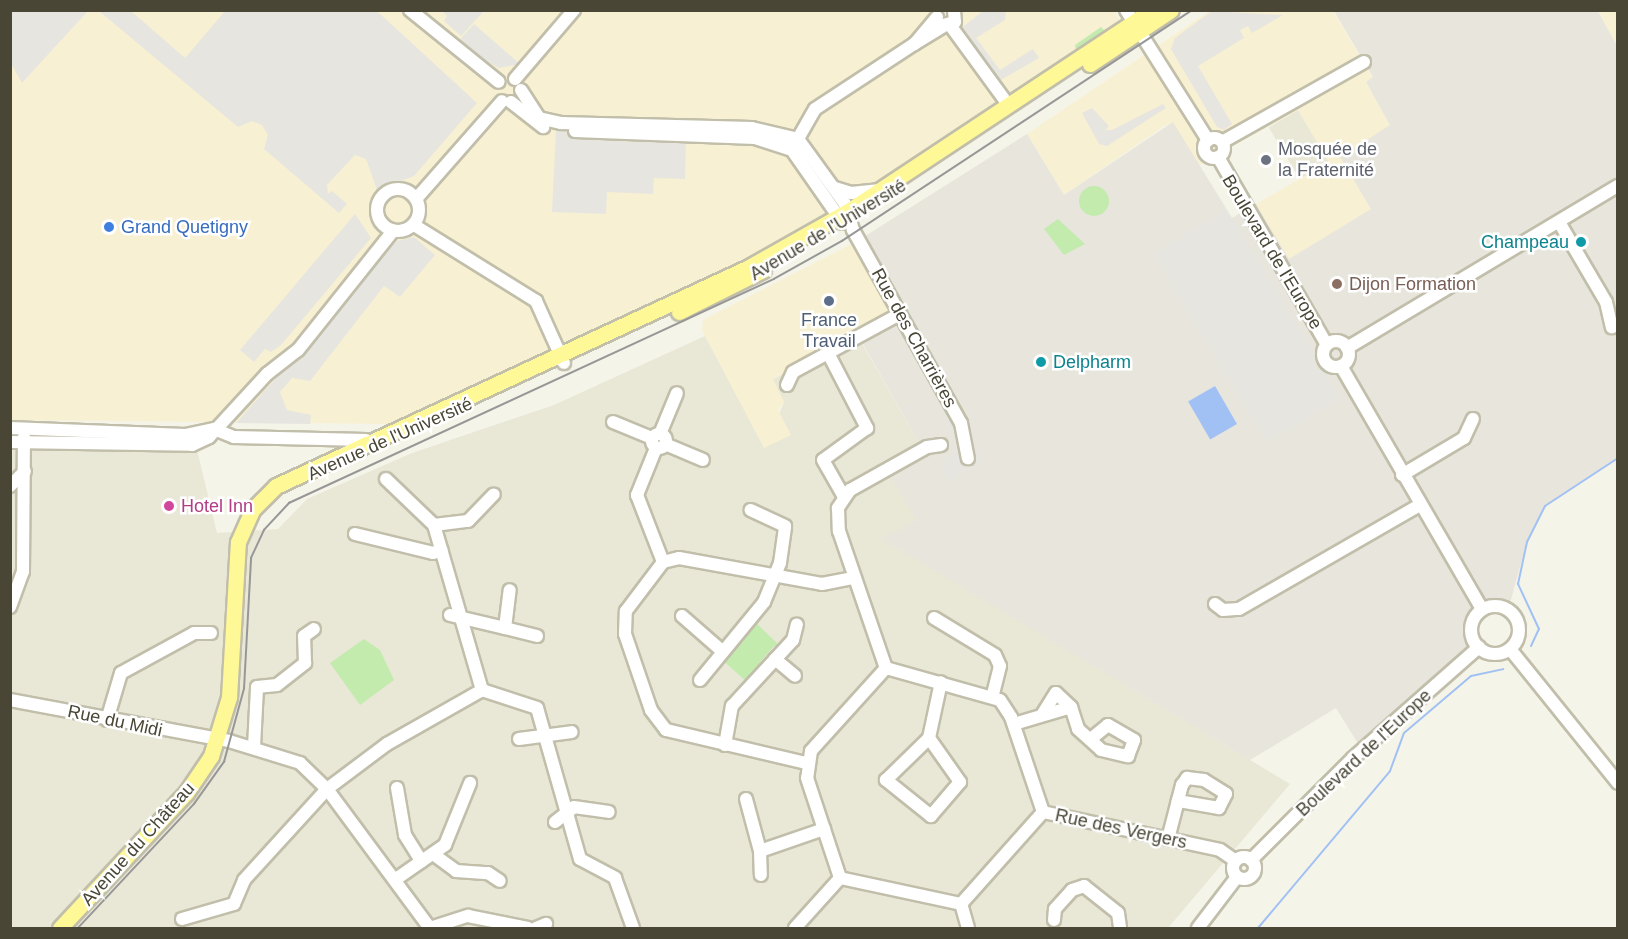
<!DOCTYPE html>
<html>
<head>
<meta charset="utf-8">
<style>
	body { margin:0 }
	#map { position:relative; width:1628px; height:939px; overflow:hidden; background:#f5f4e8; font-family:Helvetica,sans-serif }
	div>[style] { position:absolute }
	[style*='--x'] { left:calc(var(--x)*1px); top:calc(var(--y)*1px); width:calc(var(--w)*1px); rotate:calc(var(--a)*1deg) }
	.residential>* { inset:0; background:#e9e7d6; transform-origin:0 0 }
	.commercial>* { inset:0; background:#f8f0d2 }
	.industrial>* { inset:0; background:#e7e5dc }
	.green>* { inset:0; background:#c3ebae }
	.round { border-radius:50% }
	.parking>* { inset:0; background:#e6e5e0; transform-origin:0 0 }
	.water>* { inset:0; background:#a1c1f5; transform-origin:0 0 }
	.stream>* { height:2px; margin:-1px; padding:0 1px; transform-origin:1px; border-radius:1px; background:#a1c1f5 }
	.roads { filter:drop-shadow(2px 0 #c1beaa) drop-shadow(-2px 0 #c1beaa) drop-shadow(0 2px #c1beaa) drop-shadow(0 -2px #c1beaa) }
	.minor>* { height:12px; margin:-6px; padding:0 6px; transform-origin:6px; border-radius:6px; background:#fff }
	.minor>.ring { margin:-6px; padding:0; box-sizing:content-box; background:none; border:12px solid #fff; border-radius:50% }
	.major>* { height:15px; margin:-7.5px; padding:0 7.5px; transform-origin:7.5px; border-radius:7.5px; background:#fff897 }
	.tram>* { height:1.5px; margin:-0.75px; padding:0 0.75px; transform-origin:0.75px; border-radius:0.75px; background:#979797 }
	.dots>* { width:16px; height:16px; translate:-50% -50%; box-sizing:border-box; border:3px solid #fff; border-radius:50% }
	span { translate:-50% -50%; white-space:nowrap; text-align:center; line-height:1.15; -webkit-text-stroke:5px #fff; paint-order:stroke }
	.worship-label { font-size:18px; color:#5b616d }
	.left { translate:0 -50%; text-align:left }
	.shop-label { font-size:18px; color:#366cbe }
	.street-label { font-size:18px; color:#494636 }
	.culture-label { font-size:18px; color:#0d838f }
	.right { translate:-100% -50%; text-align:right }
	.education-label { font-size:18px; color:#785e54 }
	.service-label { font-size:18px; color:#4e5e75 }
	.hotel-label { font-size:18px; color:#b23c85 }
	.frame { position:absolute; inset:0; border:12px solid #494636; pointer-events:none }
</style>
</head>
<body>
<div id="map">
	<div class="residential">
		<i style="left:1298px;top:110px;width:61px;height:34px;rotate:59deg"></i>
		<i style="clip-path:polygon(856px 333px,927px 457px,916px 520px,883px 539px,1290px 784px,1168px 928px,11px 928px,11px 451px,197px 450px,217px 533px,278px 529px,307px 499px,412px 453px,554px 405px,705px 336px,765px 448px,784px 402px,772px 380px)"></i>
	</div>
	<div class="commercial">
		<i style="clip-path:polygon(1114px 10px,1122px 26px,834px 215px,639px 318px,397px 424px,11px 420px,11px 11px)"></i>
		<i style="clip-path:polygon(1211px 10px,1333px 11px,1373px 78px,1366px 83px,1391px 126px,1372px 209px,1289px 259px,1256px 204px,1329px 162px,1298px 110px,1199px 165px,1173px 123px,1167px 124px,1064px 195px,1027px 134px)"></i>
		<i style="clip-path:polygon(1599px 11px,1617px 11px,1617px 46px)"></i>
		<i style="clip-path:polygon(859px 240px,900px 314px,773px 379px,784px 402px,778px 410px,791px 435px,764px 448px,702px 330px,703px 320px)"></i>
	</div>
	<div class="industrial">
		<i style="clip-path:polygon(1334px 11px,1598px 11px,1617px 46px,1617px 458px,1545px 506px,1527px 542px,1508px 610px,1490px 606px,1477px 614px,1471px 630px,1475px 643px,1362px 750px,1336px 708px,1250px 760px,882px 539px,916px 520px,891px 476px,927px 457px,859px 337px,900px 314px,859px 240px,1027px 134px,1064px 195px,1173px 122px,1232px 218px,1256px 204px,1289px 259px,1371px 209px,1340px 157px,1390px 125px,1366px 82px,1373px 77px)"></i>
	</div>
	<div class="green">
		<i style="clip-path:polygon(1101px 27px,1108px 34px,1077px 55px,1075px 45px)"></i>
		<i class="round" style="left:1079px;top:186px;width:30px;height:30px"></i>
		<i style="clip-path:polygon(1058px 219px,1085px 244px,1064px 255px,1044px 229px)"></i>
		<i style="clip-path:polygon(753px 620px,781px 647px,774px 646px,760px 662px,764px 666px,748px 683px,719px 657px,744px 641px,739px 635px)"></i>
		<i style="clip-path:polygon(364px 639px,380px 650px,394px 680px,360px 705px,330px 663px)"></i>
	</div>
	<div class="parking">
		<i style="clip-path:polygon(11px 10px,88px 10px,88px 11px,22px 83px,11px 63px)"></i>
		<i style="clip-path:polygon(99px 11px,131px 11px,185px 58px,225px 11px,377px 11px,477px 103px,414px 176px,377px 190px,366px 159px,355px 155px,327px 185px,328px 194px,332px 191px,347px 204px,339px 213px,264px 149px,268px 135px,262px 125px,252px 121px,238px 127px)"></i>
		<i style="clip-path:polygon(442px 11px,484px 11px,461px 36px,444px 21px,447px 16px)"></i>
		<i style="clip-path:polygon(983px 11px,1006px 11px,1005px 20px,976px 38px,1000px 70px,1033px 49px,1039px 58px,999px 81px,959px 30px)"></i>
		<i style="clip-path:polygon(1212px 11px,1283px 15px,1252px 33px,1248px 26px,1240px 30px,1244px 38px,1198px 66px,1232px 124px,1224px 130px,1217px 127px,1171px 49px,1175px 38px)"></i>
		<i style="clip-path:polygon(474px 24px,520px 64px,499px 68px,481px 58px,460px 39px)"></i>
		<i style="clip-path:polygon(1163px 104px,1166px 108px,1107px 146px,1099px 144px,1082px 113px,1092px 108px,1109px 126px,1105px 130px,1112px 130px)"></i>
		<i style="clip-path:polygon(556px 130px,686px 136px,685px 179px,654px 178px,653px 194px,607px 192px,606px 214px,552px 212px)"></i>
		<i style="left:1227px;top:210px;width:219px;height:86px;rotate:59deg"></i>
		<i style="clip-path:polygon(355px 214px,371px 238px,281px 345px,271px 352px,265px 349px,254px 362px,240px 350px)"></i>
		<i style="clip-path:polygon(414px 237px,435px 255px,400px 297px,384px 286px,310px 381px,292px 378px,280px 392px,287px 410px,311px 415px,310px 424px,236px 423px,397px 241px)"></i>
		<i style="clip-path:polygon(956px 409px,984px 461px,949px 480px,942px 469px,956px 444px,945px 415px)"></i>
	</div>
	<div class="water">
		<i style="left:1215px;top:386px;width:44px;height:31px;rotate:60deg"></i>
	</div>
	<div class="stream">
		<i style="--x:1531;--y:646;--w:19;--a:-65"></i>
		<i style="--x:1539;--y:629;--w:50;--a:-115"></i>
		<i style="--x:1518;--y:584;--w:43;--a:-77.9"></i>
		<i style="--x:1527;--y:542;--w:40;--a:-63.4"></i>
		<i style="--x:1545;--y:506;--w:87;--a:-33.3"></i>
		<i style="--x:1258;--y:928;--w:205;--a:-49.9"></i>
		<i style="--x:1390;--y:771;--w:40;--a:-69.8"></i>
		<i style="--x:1404;--y:733;--w:88;--a:-40.4"></i>
		<i style="--x:1471;--y:676;--w:33;--a:-12"></i>
	</div>
	<div class="roads">
		<div class="minor">
			<i style="--x:410;--y:10;--w:114;--a:39"></i>
			<i style="--x:1126;--y:10;--w:154;--a:57.8"></i>
			<i style="--x:937;--y:17;--w:35;--a:130"></i>
			<i style="--x:914;--y:44;--w:35;--a:-31"></i>
			<i style="--x:943;--y:25;--w:12;--a:-14"></i>
			<i style="--x:955;--y:22;--w:12;--a:-95"></i>
			<i style="--x:950;--y:25;--w:100;--a:53.9"></i>
			<i style="--x:515;--y:79;--w:91;--a:-49.5"></i>
			<i style="--x:521;--y:90;--w:33;--a:57"></i>
			<i style="--x:539;--y:118;--w:23;--a:13"></i>
			<i style="--x:561;--y:123;--w:191;--a:1.5"></i>
			<i style="--x:752;--y:128;--w:47;--a:13.4"></i>
			<i style="--x:798;--y:139;--w:80;--a:54.1"></i>
			<i style="--x:845;--y:204;--w:27;--a:73"></i>
			<i style="--x:853;--y:230;--w:221;--a:60.8"></i>
			<i style="--x:961;--y:423;--w:36;--a:79"></i>
			<i style="--x:511;--y:102;--w:41;--a:38"></i>
			<i style="--x:575;--y:131;--w:180;--a:2.2"></i>
			<i style="--x:755;--y:138;--w:39;--a:18"></i>
			<i style="--x:792;--y:150;--w:89;--a:55.1"></i>
			<i class="ring" style="left:1204px;top:138px;width:8px;height:8px"></i>
			<i style="--x:1222;--y:142;--w:163;--a:-29.4"></i>
			<i style="--x:795;--y:144;--w:40;--a:-60.3"></i>
			<i style="--x:815;--y:109;--w:118;--a:-33.3"></i>
			<i style="--x:1218;--y:157;--w:217;--a:59.9"></i>
			<i style="--x:835;--y:188;--w:17;--a:17"></i>
			<i style="--x:851;--y:193;--w:27;--a:-6"></i>
			<i class="ring" style="left:377px;top:189px;width:30px;height:30px"></i>
			<i style="--x:416;--y:199;--w:130;--a:-48.7"></i>
			<i style="--x:1559;--y:222;--w:93;--a:59.6"></i>
			<i style="--x:1606;--y:302;--w:26;--a:77"></i>
			<i style="--x:414;--y:225;--w:144;--a:31.9"></i>
			<i style="--x:536;--y:301;--w:68;--a:65.7"></i>
			<i class="ring" style="left:1323px;top:341px;width:14px;height:14px"></i>
			<i style="--x:1347;--y:348;--w:316;--a:-30.9"></i>
			<i style="--x:828;--y:353;--w:85;--a:62.5"></i>
			<i style="--x:867;--y:428;--w:54;--a:144"></i>
			<i style="--x:823;--y:460;--w:43;--a:60.4"></i>
			<i style="--x:1341;--y:366;--w:281;--a:59.9"></i>
			<i style="--x:787;--y:385;--w:14;--a:-65"></i>
			<i style="--x:793;--y:372;--w:122;--a:-28.5"></i>
			<i style="--x:613;--y:422;--w:42;--a:22.3"></i>
			<i style="--x:10;--y:428;--w:175;--a:2.3"></i>
			<i style="--x:185;--y:435;--w:30;--a:-12"></i>
			<i style="--x:214;--y:429;--w:22;--a:22"></i>
			<i style="--x:234;--y:437;--w:132;--a:1.3"></i>
			<i class="ring" style="left:652px;top:434px;width:2px;height:2px"></i>
			<i style="--x:660;--y:434;--w:44;--a:-67.5"></i>
			<i style="--x:10;--y:442;--w:182;--a:0.9"></i>
			<i style="--x:192;--y:445;--w:19;--a:-25"></i>
			<i style="--x:209;--y:437;--w:86;--a:-47.4"></i>
			<i style="--x:267;--y:374;--w:39;--a:-38"></i>
			<i style="--x:298;--y:350;--w:152;--a:-51.4"></i>
			<i style="--x:665;--y:444;--w:41;--a:22.8"></i>
			<i style="--x:941;--y:445;--w:14;--a:172"></i>
			<i style="--x:927;--y:447;--w:88;--a:150.8"></i>
			<i style="--x:850;--y:490;--w:22;--a:124"></i>
			<i style="--x:838;--y:508;--w:23;--a:88"></i>
			<i style="--x:839;--y:531;--w:145;--a:71.1"></i>
			<i style="--x:886;--y:668;--w:118;--a:15.7"></i>
			<i style="--x:1000;--y:700;--w:20;--a:57"></i>
			<i style="--x:1011;--y:717;--w:100;--a:71.4"></i>
			<i style="--x:656;--y:448;--w:51;--a:112"></i>
			<i style="--x:637;--y:495;--w:72;--a:68.8"></i>
			<i style="--x:1402;--y:475;--w:72;--a:-30.8"></i>
			<i style="--x:1464;--y:438;--w:21;--a:-65"></i>
			<i style="--x:386;--y:479;--w:66;--a:43.8"></i>
			<i style="--x:434;--y:525;--w:172;--a:73.8"></i>
			<i style="--x:482;--y:690;--w:58;--a:18.1"></i>
			<i style="--x:537;--y:708;--w:157;--a:74.1"></i>
			<i style="--x:580;--y:859;--w:40;--a:28"></i>
			<i style="--x:615;--y:878;--w:53;--a:70.2"></i>
			<i style="--x:10;--y:486;--w:21;--a:-45"></i>
			<i style="--x:434;--y:525;--w:34;--a:-7"></i>
			<i style="--x:468;--y:521;--w:37;--a:-46"></i>
			<i style="--x:355;--y:534;--w:80;--a:13.7"></i>
			<i style="--x:433;--y:553;--w:9;--a:-18"></i>
			<i style="--x:1215;--y:604;--w:10;--a:37"></i>
			<i style="--x:1223;--y:610;--w:16;--a:-4"></i>
			<i style="--x:1239;--y:609;--w:207;--a:-29.9"></i>
			<i class="ring" style="left:1471px;top:606px;width:36px;height:36px"></i>
			<i style="--x:10;--y:607;--w:37;--a:-70"></i>
			<i style="--x:23;--y:572;--w:135;--a:-89.6"></i>
			<i style="--x:450;--y:615;--w:57;--a:13.3"></i>
			<i style="--x:505;--y:628;--w:38;--a:-83"></i>
			<i style="--x:682;--y:616;--w:52;--a:41.1"></i>
			<i style="--x:934;--y:618;--w:71;--a:31.2"></i>
			<i style="--x:995;--y:655;--w:12;--a:66"></i>
			<i style="--x:1000;--y:666;--w:30;--a:104"></i>
			<i style="--x:505;--y:628;--w:33;--a:14"></i>
			<i style="--x:1510;--y:649;--w:172;--a:51.1"></i>
			<i style="--x:775;--y:659;--w:26;--a:40"></i>
			<i style="--x:886;--y:668;--w:112;--a:132.1"></i>
			<i style="--x:811;--y:751;--w:27;--a:98"></i>
			<i style="--x:807;--y:778;--w:105;--a:71.7"></i>
			<i style="--x:840;--y:878;--w:124;--a:12.1"></i>
			<i style="--x:700;--y:680;--w:101;--a:-50.6"></i>
			<i style="--x:764;--y:602;--w:42;--a:-67.7"></i>
			<i style="--x:780;--y:563;--w:37;--a:-82"></i>
			<i style="--x:785;--y:526;--w:38;--a:-155"></i>
			<i style="--x:10;--y:700;--w:223;--a:10.6"></i>
			<i style="--x:229;--y:741;--w:74;--a:17.2"></i>
			<i style="--x:300;--y:763;--w:37;--a:44"></i>
			<i style="--x:327;--y:789;--w:173;--a:53.5"></i>
			<i style="--x:1042;--y:715;--w:26;--a:-58"></i>
			<i style="--x:1056;--y:693;--w:21;--a:43"></i>
			<i style="--x:107;--y:720;--w:49;--a:-73.4"></i>
			<i style="--x:121;--y:673;--w:83;--a:-28.7"></i>
			<i style="--x:194;--y:633;--w:17;--a:0"></i>
			<i style="--x:1014;--y:724;--w:59;--a:-16.6"></i>
			<i style="--x:1071;--y:707;--w:23;--a:72"></i>
			<i style="--x:1078;--y:729;--w:31;--a:42"></i>
			<i style="--x:1101;--y:750;--w:28;--a:13"></i>
			<i style="--x:1128;--y:756;--w:17;--a:-69"></i>
			<i style="--x:1134;--y:740;--w:30;--a:-150"></i>
			<i style="--x:1108;--y:725;--w:22;--a:141"></i>
			<i style="--x:929;--y:738;--w:54;--a:54.8"></i>
			<i style="--x:960;--y:782;--w:45;--a:130.5"></i>
			<i style="--x:931;--y:816;--w:58;--a:-141.3"></i>
			<i style="--x:886;--y:780;--w:60;--a:-44.3"></i>
			<i style="--x:929;--y:738;--w:57;--a:-77.9"></i>
			<i style="--x:519;--y:739;--w:53;--a:-7.5"></i>
			<i style="--x:725;--y:745;--w:40;--a:-80"></i>
			<i style="--x:732;--y:706;--w:90;--a:-47.3"></i>
			<i style="--x:793;--y:640;--w:16;--a:-76"></i>
			<i style="--x:254;--y:747;--w:60;--a:-87.1"></i>
			<i style="--x:257;--y:687;--w:20;--a:-6"></i>
			<i style="--x:277;--y:685;--w:36;--a:-38"></i>
			<i style="--x:305;--y:663;--w:27;--a:-92"></i>
			<i style="--x:304;--y:636;--w:12;--a:-35"></i>
			<i style="--x:806;--y:763;--w:144;--a:-166.7"></i>
			<i style="--x:666;--y:730;--w:25;--a:-127"></i>
			<i style="--x:651;--y:710;--w:80;--a:-108.9"></i>
			<i style="--x:625;--y:634;--w:23;--a:-88"></i>
			<i style="--x:626;--y:611;--w:61;--a:-52.9"></i>
			<i style="--x:663;--y:562;--w:16;--a:-14"></i>
			<i style="--x:679;--y:558;--w:145;--a:10.3"></i>
			<i style="--x:822;--y:584;--w:32;--a:-11"></i>
			<i style="--x:397;--y:788;--w:48;--a:80.3"></i>
			<i style="--x:405;--y:835;--w:31;--a:58"></i>
			<i style="--x:746;--y:799;--w:54;--a:74.9"></i>
			<i style="--x:760;--y:851;--w:68;--a:-19"></i>
			<i style="--x:555;--y:822;--w:24;--a:-38"></i>
			<i style="--x:574;--y:807;--w:35;--a:8"></i>
			<i style="--x:1168;--y:839;--w:56;--a:-75.5"></i>
			<i style="--x:1182;--y:785;--w:9;--a:-54"></i>
			<i style="--x:1187;--y:778;--w:17;--a:7"></i>
			<i style="--x:1204;--y:780;--w:26;--a:32"></i>
			<i style="--x:1226;--y:794;--w:16;--a:117"></i>
			<i style="--x:1219;--y:808;--w:42;--a:-170.3"></i>
			<i style="--x:760;--y:851;--w:24;--a:88"></i>
			<i style="--x:433;--y:854;--w:29;--a:36"></i>
			<i style="--x:456;--y:871;--w:32;--a:4"></i>
			<i style="--x:488;--y:873;--w:14;--a:34"></i>
			<i class="ring" style="left:1233px;top:857px;width:10px;height:10px"></i>
			<i style="--x:1251;--y:860;--w:144;--a:-45"></i>
			<i style="--x:1353;--y:758;--w:168;--a:-41.4"></i>
			<i style="--x:396;--y:879;--w:60;--a:-34.8"></i>
			<i style="--x:445;--y:845;--w:67;--a:-68"></i>
			<i style="--x:182;--y:919;--w:54;--a:-16.1"></i>
			<i style="--x:234;--y:904;--w:26;--a:-67"></i>
			<i style="--x:244;--y:880;--w:123;--a:-47.6"></i>
			<i style="--x:327;--y:789;--w:75;--a:-36.9"></i>
			<i style="--x:387;--y:744;--w:109;--a:-29.6"></i>
			<i style="--x:1054;--y:920;--w:11;--a:-85"></i>
			<i style="--x:1055;--y:909;--w:25;--a:-48"></i>
			<i style="--x:1072;--y:890;--w:13;--a:-18"></i>
			<i style="--x:1084;--y:886;--w:43;--a:38.5"></i>
			<i style="--x:1118;--y:913;--w:15;--a:82"></i>
			<i style="--x:430;--y:928;--w:40;--a:-18"></i>
			<i style="--x:468;--y:916;--w:61;--a:11.3"></i>
			<i style="--x:536;--y:928;--w:11;--a:-22"></i>
			<i style="--x:795;--y:928;--w:67;--a:-48"></i>
			<i style="--x:968;--y:928;--w:25;--a:-106"></i>
			<i style="--x:961;--y:904;--w:123;--a:-48.3"></i>
			<i style="--x:1043;--y:812;--w:181;--a:12.1"></i>
			<i style="--x:1220;--y:850;--w:19;--a:35"></i>
			<i style="--x:1198;--y:928;--w:64;--a:-52.6"></i>
		</div>
		<div class="major">
			<i style="--x:1090;--y:64;--w:97;--a:-33.7"></i>
			<i style="--x:679;--y:312;--w:94;--a:-26.6"></i>
			<i style="--x:60;--y:928;--w:185;--a:-47"></i>
			<i style="--x:186;--y:793;--w:45;--a:-56"></i>
			<i style="--x:211;--y:756;--w:62;--a:-73"></i>
			<i style="--x:229;--y:697;--w:155;--a:-86.7"></i>
			<i style="--x:238;--y:542;--w:35;--a:-66"></i>
			<i style="--x:252;--y:510;--w:34;--a:-45"></i>
			<i style="--x:276;--y:486;--w:519;--a:-24.84"></i>
			<i style="--x:747;--y:268;--w:116;--a:-29.4"></i>
			<i style="--x:848;--y:211;--w:364;--a:-33.5"></i>
		</div>
	</div>
	<div class="tram">
		<i style="--x:78;--y:928;--w:170;--a:-46.9"></i>
		<i style="--x:194;--y:804;--w:52;--a:-54.5"></i>
		<i style="--x:224;--y:762;--w:76;--a:-74.7"></i>
		<i style="--x:244;--y:689;--w:131;--a:-86.9"></i>
		<i style="--x:251;--y:558;--w:31;--a:-65"></i>
		<i style="--x:264;--y:530;--w:37;--a:-47"></i>
		<i style="--x:289;--y:503;--w:534;--a:-24.79"></i>
		<i style="--x:774;--y:279;--w:78;--a:-29.2"></i>
		<i style="--x:842;--y:241;--w:419;--a:-33.4"></i>
	</div>
	<div class="dots">
		<i style="left:1266px;top:160px;background:#6b7280"></i>
		<i style="left:109px;top:227px;background:#3f7fe0"></i>
		<i style="left:1581px;top:242px;background:#0f9aa8"></i>
		<i style="left:1337px;top:284px;background:#8d6e63"></i>
		<i style="left:829px;top:301px;background:#5c6f8a"></i>
		<i style="left:1041px;top:362px;background:#0f9aa8"></i>
		<i style="left:169px;top:506px;background:#d1479c"></i>
	</div>
	<div class="worship-label">
		<span class="left" style="left:1278px;top:160px">Mosquée de<br>la Fraternité</span>
	</div>
	<div class="shop-label">
		<span class="left" style="left:121px;top:227px">Grand Quetigny</span>
	</div>
	<div class="street-label">
		<span style="left:828px;top:230px;rotate:-31deg">Avenue de l'Université</span>
		<span style="left:1272px;top:252px;rotate:59deg">Boulevard de l'Europe</span>
		<span style="left:914px;top:338px;rotate:61deg">Rue des Charrières</span>
		<span style="left:390px;top:439px;rotate:-24deg">Avenue de l'Université</span>
		<span style="left:115px;top:721px;rotate:12deg">Rue du Midi</span>
		<span style="left:1364px;top:753px;rotate:-43deg">Boulevard de l'Europe</span>
		<span style="left:1121px;top:829px;rotate:12deg">Rue des Vergers</span>
		<span style="left:138px;top:844px;rotate:-48deg">Avenue du Château</span>
	</div>
	<div class="culture-label">
		<span class="right" style="left:1569px;top:242px">Champeau</span>
		<span class="left" style="left:1053px;top:362px">Delpharm</span>
	</div>
	<div class="education-label">
		<span class="left" style="left:1349px;top:284px">Dijon Formation</span>
	</div>
	<div class="service-label">
		<span style="left:829px;top:331px">France<br>Travail</span>
	</div>
	<div class="hotel-label">
		<span class="left" style="left:181px;top:506px">Hotel Inn</span>
	</div>
	<div class="frame"></div>
</div>
</body>
</html>
